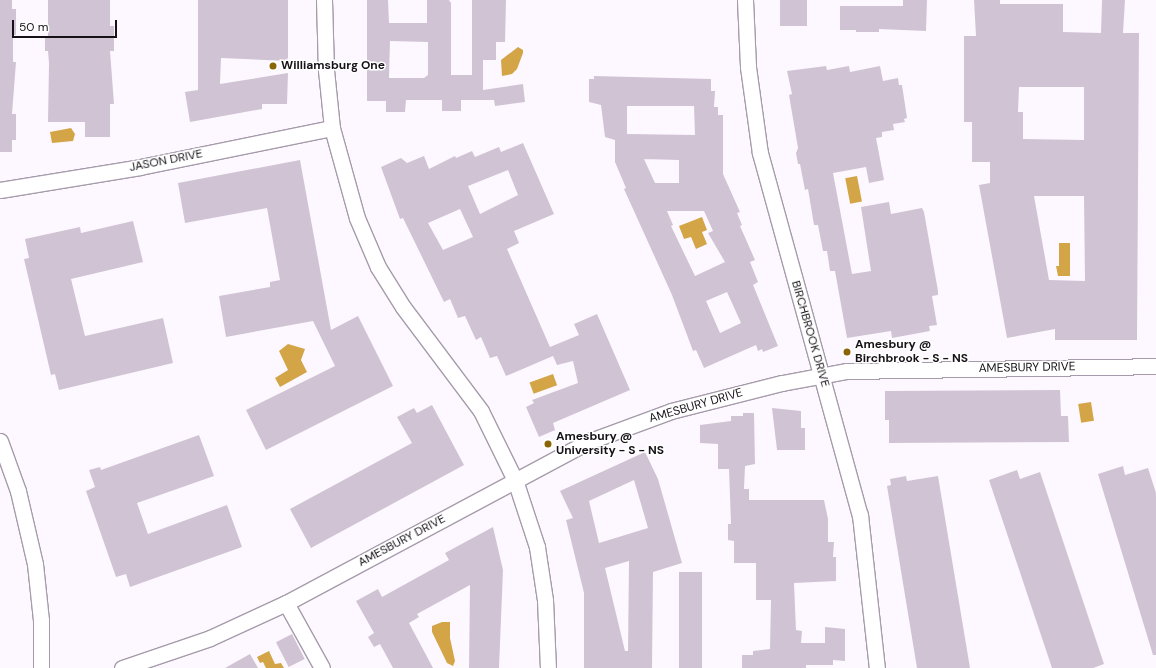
<!DOCTYPE html>
<html>
<head>
<meta charset="utf-8">
<style>
	body { margin:0 }
	#map { position:relative; width:1156px; height:668px; overflow:hidden; background:#fdf8ff; font-family:"DM Sans",sans-serif }
	div>[style] { position:absolute }
	[style*='--x'] { left:calc(var(--x)*1px); top:calc(var(--y)*1px); width:calc(var(--w)*1px); rotate:calc(var(--a)*1deg) }
	.water>* { inset:0; background:#d3a546; transform-origin:0 0 }
	.building>* { inset:0; background:#d0c4d4; transform-origin:0 0 }
	.roads { filter:drop-shadow(1px 0 #a69bab) drop-shadow(-1px 0 #a69bab) drop-shadow(0 1px #a69bab) drop-shadow(0 -1px #a69bab) }
	.minor>* { height:15px; margin:-7.5px; padding:0 7.5px; transform-origin:7.5px; border-radius:7.5px; background:#fff }
	.dots>* { width:11px; height:11px; translate:-50% -50%; box-sizing:border-box; border:2px solid #fff; border-radius:50% }
	span { translate:-50% -50%; white-space:nowrap; text-align:center; line-height:1.15; -webkit-text-stroke:3px #fff; paint-order:stroke }
	.poi-label { font-size:12px; color:#161217; font-weight:700 }
	.left { translate:0 -50%; text-align:left }
	.street-label { font-size:12px; color:#161217 }
	.scale { position:absolute; left:12px; top:20px; width:105px; height:18px; box-sizing:border-box; border:2px solid #161217; border-top:0; padding-left:5px; font-size:12px; line-height:14px; white-space:nowrap; color:#161217; -webkit-text-stroke:3px #fff; paint-order:stroke }
</style>
</head>
<body>
<div id="map">
	<div class="water">
		<i style="clip-path:polygon(518px 47px,523px 50px,523px 53px,517px 69px,512px 74px,502px 76px,501px 60px)"></i>
		<i style="clip-path:polygon(71px 128px,75px 134px,73px 141px,52px 143px,50px 132px)"></i>
		<i style="left:857px;top:176px;width:26px;height:12px;rotate:79deg"></i>
		<i style="clip-path:polygon(702px 217px,707px 230px,702px 232px,707px 244px,696px 249px,691px 237px,684px 239px,679px 226px)"></i>
		<i style="clip-path:polygon(1059px 243px,1070px 243px,1070px 276px,1058px 276px,1056px 266px,1059px 266px)"></i>
		<i style="clip-path:polygon(288px 344px,305px 349px,301px 360px,307px 372px,280px 387px,275px 378px,288px 370px,279px 351px)"></i>
		<i style="left:553px;top:374px;width:12px;height:25px;rotate:70deg"></i>
		<i style="left:1091px;top:402px;width:19px;height:13px;rotate:81deg"></i>
		<i style="clip-path:polygon(442px 622px,450px 622px,450px 638px,455px 661px,453px 666px,447px 663px,432px 632px,432px 626px)"></i>
		<i style="clip-path:polygon(269px 651px,275px 664px,281px 663px,284px 668px,266px 668px,263px 662px,260px 663px,257px 657px)"></i>
	</div>
	<div class="building">
		<i style="clip-path:polygon(0 0,12px 0,12px 9px,16px 9px,16px 35px,13px 35px,13px 62px,16px 62px,12px 114px,16px 114px,16px 140px,12px 140px,12px 152px,0 152px)"></i>
		<i style="clip-path:polygon(48px 0,110px 0,110px 26px,114px 26px,114px 51px,110px 51px,114px 104px,110px 104px,110px 137px,85px 137px,85px 122px,48px 122px,49px 63px,48px 51px,45px 51px,45px 38px,48px 38px)"></i>
		<i style="clip-path:polygon(198px 0,288px 0,288px 61px,221px 58px,220px 84px,288px 73px,287px 104px,262px 104px,262px 109px,190px 122px,185px 92px,198px 90px)"></i>
		<i style="clip-path:polygon(evenodd,367px 0,388px 0,389px 23px,427px 23px,427px 0,449px 0,451px 3px,451px 75px,472px 75px,472px 0,506px 0,505px 42px,496px 42px,496px 60px,483px 60px,483px 90px,523px 84px,525px 102px,495px 106px,494px 100px,461px 100px,461px 111px,442px 111px,442px 100px,406px 100px,405px 112px,386px 112px,386px 101px,367px 101px,367px 0,390px 41px,428px 42px,428px 75px,424px 78px,389px 78px,390px 41px)"></i>
		<i style="left:780px;top:0;width:27px;height:26px"></i>
		<i style="clip-path:polygon(903px 0,927px 0,926px 31px,879px 29px,879px 32px,856px 32px,856px 30px,840px 30px,840px 6px,903px 6px)"></i>
		<i style="clip-path:polygon(evenodd,974px 0,1000px 0,1000px 4px,1063px 4px,1063px 32px,1101px 33px,1102px 0,1125px 0,1123px 33px,1139px 33px,1137px 340px,1055px 340px,1055px 329px,1007px 338px,979px 185px,990px 183px,990px 162px,972px 162px,972px 122px,964px 122px,964px 36px,976px 36px,974px 0,1019px 87px,1084px 87px,1084px 140px,1023px 139px,1023px 112px,1018px 112px,1019px 87px,974px 0,1034px 196px,1084px 196px,1085px 281px,1049px 280px,1034px 196px)"></i>
		<i style="clip-path:polygon(826px 66px,827px 70px,849px 66px,850px 72px,880px 66px,883px 81px,898px 78px,899px 85px,902px 85px,907px 118px,904px 119px,905px 122px,893px 124px,894px 130px,882px 132px,882px 137px,876px 138px,884px 180px,869px 183px,866px 167px,833px 173px,852px 274px,871px 271px,861px 207px,889px 202px,891px 214px,922px 208px,924px 212px,938px 291px,938px 295px,932px 296px,937px 325px,929px 326px,930px 331px,892px 338px,891px 331px,847px 338px,835px 271px,830px 271px,827px 251px,823px 251px,818px 225px,814px 225px,808px 189px,805px 190px,800px 164px,798px 164px,796px 153px,798px 148px,789px 95px,792px 94px,787px 71px)"></i>
		<i style="clip-path:polygon(evenodd,594px 76px,711px 79px,711px 91px,715px 91px,714px 107px,718px 107px,718px 115px,723px 115px,723px 174px,740px 212px,737px 213px,742px 225px,740px 226px,755px 260px,750px 262px,758px 282px,753px 285px,778px 346px,763px 352px,762px 349px,758px 351px,756px 345px,704px 368px,696px 350px,693px 351px,672px 295px,624px 189px,626px 188px,615px 162px,615px 140px,605px 137px,601px 105px,589px 102px,589px 79px,594px 79px,594px 76px,627px 106px,694px 106px,695px 135px,627px 134px,627px 106px,594px 76px,644px 159px,679px 160px,679px 183px,655px 183px,644px 159px,594px 76px,667px 211px,704px 211px,713px 231px,708px 233px,725px 262px,695px 276px,671px 226px,673px 225px,667px 211px,594px 76px,727px 292px,741px 323px,720px 333px,706px 301px,727px 292px)"></i>
		<i style="clip-path:polygon(evenodd,523px 143px,554px 214px,514px 231px,519px 243px,507px 249px,550px 347px,579px 335px,574px 324px,597px 314px,630px 390px,553px 423px,555px 430px,539px 437px,526px 407px,534px 403px,532px 400px,578px 383px,573px 361px,557px 365px,553px 356px,506px 376px,497px 356px,490px 358px,481px 337px,476px 340px,465px 316px,458px 318px,450px 299px,444px 302px,403px 218px,400px 219px,381px 167px,401px 158px,407px 163px,424px 156px,429px 169px,455px 156px,456px 158px,472px 151px,475px 157px,499px 147px,501px 152px,523px 143px,508px 170px,518px 195px,480px 214px,468px 186px,508px 170px,523px 143px,460px 209px,473px 237px,443px 250px,428px 223px,460px 209px)"></i>
		<i style="clip-path:polygon(300px 160px,331px 330px,358px 316px,393px 386px,266px 450px,246px 410px,335px 366px,313px 321px,226px 337px,219px 296px,270px 287px,270px 282px,280px 280px,267px 208px,185px 223px,178px 183px)"></i>
		<i style="clip-path:polygon(133px 221px,143px 262px,71px 279px,85px 336px,163px 318px,173px 363px,59px 390px,55px 374px,51px 375px,24px 259px,29px 258px,25px 239px,80px 227px,81px 233px)"></i>
		<i style="clip-path:polygon(1060px 390px,1061px 416px,1068px 416px,1069px 442px,889px 443px,889px 420px,885px 420px,885px 391px)"></i>
		<i style="clip-path:polygon(432px 405px,464px 465px,311px 548px,290px 509px,412px 443px,397px 417px,414px 408px,417px 413px)"></i>
		<i style="clip-path:polygon(772px 408px,801px 411px,801px 428px,805px 428px,805px 450px,777px 450px)"></i>
		<i style="clip-path:polygon(743px 413px,754px 413px,755px 464px,745px 466px,744px 489px,749px 489px,749px 500px,824px 500px,828px 519px,828px 542px,834px 542px,833px 557px,836px 557px,836px 581px,794px 583px,796px 630px,802px 631px,801px 643px,825px 643px,825px 627px,845px 629px,845px 661px,833px 660px,833px 665px,806px 665px,806px 668px,742px 668px,742px 655px,753px 655px,753px 651px,770px 649px,771px 600px,756px 600px,756px 563px,734px 563px,734px 541px,728px 540px,728px 524px,731px 524px,729px 469px,718px 469px,718px 444px,700px 443px,700px 425px,731px 421px,731px 416px,743px 416px)"></i>
		<i style="clip-path:polygon(199px 435px,214px 476px,137px 503px,148px 534px,227px 505px,242px 547px,130px 587px,126px 574px,116px 577px,86px 491px,95px 487px,89px 470px,100px 467px,101px 470px)"></i>
		<i style="clip-path:polygon(evenodd,645px 452px,658px 479px,682px 563px,653px 572px,652px 668px,584px 668px,584px 593px,566px 520px,573px 518px,560px 491px,645px 452px,634px 480px,648px 528px,599px 543px,589px 501px,634px 480px,645px 452px,629px 561px,628px 651px,625px 651px,605px 568px,629px 561px)"></i>
		<i style="clip-path:polygon(1123px 466px,1125px 475px,1148px 468px,1156px 493px,1156px 655px,1153px 655px,1098px 474px)"></i>
		<i style="clip-path:polygon(1017px 470px,1020px 479px,1040px 472px,1104px 664px,1093px 668px,1052px 668px,989px 480px)"></i>
		<i style="clip-path:polygon(906px 476px,907px 481px,938px 476px,970px 668px,917px 668px,887px 486px,891px 485px,890px 479px)"></i>
		<i style="clip-path:polygon(493px 527px,503px 570px,499px 668px,469px 668px,470px 585px,417px 614px,419px 617px,409px 623px,433px 668px,393px 668px,380px 644px,374px 647px,368px 637px,374px 633px,356px 601px,378px 589px,382px 597px,449px 560px,445px 553px)"></i>
		<i style="left:679px;top:572px;width:23px;height:96px"></i>
		<i style="left:292px;top:634px;width:28px;height:18px;rotate:63deg"></i>
		<i style="clip-path:polygon(250px 654px,258px 668px,225px 668px)"></i>
	</div>
	<div class="roads">
		<div class="minor">
			<i style="--x:324;--y:0;--w:70;--a:88.4"></i>
			<i style="--x:326;--y:70;--w:58;--a:84.1"></i>
			<i style="--x:332;--y:128;--w:93;--a:74.5"></i>
			<i style="--x:357;--y:218;--w:53;--a:66.8"></i>
			<i style="--x:378;--y:267;--w:47;--a:58"></i>
			<i style="--x:403;--y:307;--w:130;--a:53.1"></i>
			<i style="--x:481;--y:411;--w:77;--a:63.8"></i>
			<i style="--x:515;--y:480;--w:71;--a:71.8"></i>
			<i style="--x:537;--y:547;--w:54;--a:81.4"></i>
			<i style="--x:545;--y:600;--w:68;--a:87.5"></i>
			<i style="--x:745;--y:0;--w:67;--a:87.4"></i>
			<i style="--x:748;--y:67;--w:87;--a:82.1"></i>
			<i style="--x:760;--y:153;--w:376;--a:74.6"></i>
			<i style="--x:860;--y:515;--w:154;--a:83.7"></i>
			<i style="--x:0;--y:190;--w:142;--a:-9.3"></i>
			<i style="--x:140;--y:167;--w:196;--a:-11.5"></i>
			<i style="--x:0;--y:441;--w:53;--a:70.2"></i>
			<i style="--x:18;--y:491;--w:75;--a:76.9"></i>
			<i style="--x:35;--y:564;--w:56;--a:83.9"></i>
			<i style="--x:41;--y:620;--w:48;--a:90"></i>
			<i style="--x:286;--y:603;--w:74;--a:61"></i>
			<i style="--x:122;--y:668;--w:93;--a:-18.8"></i>
			<i style="--x:210;--y:638;--w:84;--a:-24.7"></i>
			<i style="--x:286;--y:603;--w:344;--a:-28.1"></i>
			<i style="--x:590;--y:441;--w:86;--a:-20.3"></i>
			<i style="--x:671;--y:411;--w:114;--a:-14.2"></i>
			<i style="--x:782;--y:383;--w:66;--a:-10.5"></i>
			<i style="--x:847;--y:371;--w:309;--a:-0.9"></i>
		</div>
	</div>
	<div class="dots">
		<i style="left:273px;top:66px;background:#8b6505"></i>
		<i style="left:847px;top:352px;background:#8b6505"></i>
		<i style="left:548px;top:444px;background:#8b6505"></i>
	</div>
	<div class="poi-label">
		<span class="left" style="left:281px;top:66px">Williamsburg One</span>
		<span class="left" style="left:855px;top:352px">Amesbury @<br>Birchbrook - S - NS</span>
		<span class="left" style="left:556px;top:444px">Amesbury @<br>University - S - NS</span>
	</div>
	<div class="street-label">
		<span style="left:166px;top:161px;rotate:-11deg">JASON DRIVE</span>
		<span style="left:810px;top:334px;rotate:74deg">BIRCHBROOK DRIVE</span>
		<span style="left:1027px;top:368px;rotate:-1deg">AMESBURY DRIVE</span>
		<span style="left:696px;top:406px;rotate:-16deg">AMESBURY DRIVE</span>
		<span style="left:402px;top:541px;rotate:-28deg">AMESBURY DRIVE</span>
	</div>
	<div class="scale">50 m</div>
</div>
</body>
</html>
